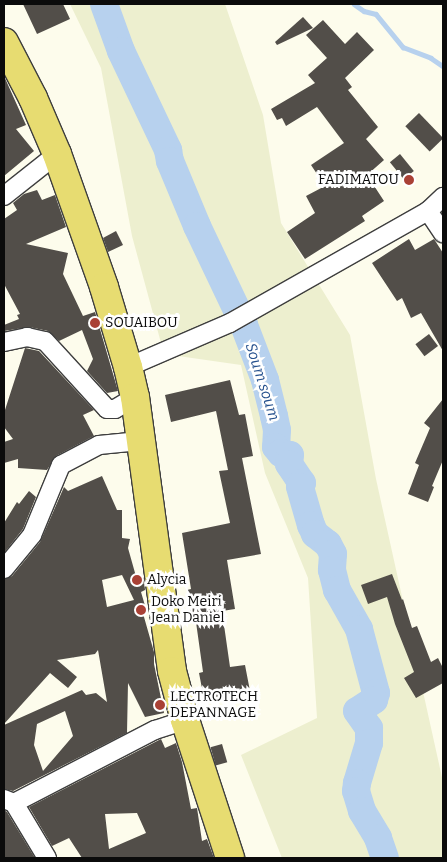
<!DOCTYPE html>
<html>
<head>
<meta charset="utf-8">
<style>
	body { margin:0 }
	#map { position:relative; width:447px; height:862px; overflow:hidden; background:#fdfcec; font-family:Bitter,serif }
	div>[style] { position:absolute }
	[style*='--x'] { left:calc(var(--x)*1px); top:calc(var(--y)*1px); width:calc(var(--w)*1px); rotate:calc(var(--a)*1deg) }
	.farmland>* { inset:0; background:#edefcf }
	.stream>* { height:4.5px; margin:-2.25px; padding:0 2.25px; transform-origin:2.25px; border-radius:2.25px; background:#b7d1ee }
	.river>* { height:28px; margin:-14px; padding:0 14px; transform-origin:14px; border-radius:14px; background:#b7d1ee }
	.building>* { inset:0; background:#524e49; transform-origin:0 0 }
	.roads { filter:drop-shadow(1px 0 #3e3e3e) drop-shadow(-1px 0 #3e3e3e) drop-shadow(0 1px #3e3e3e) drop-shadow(0 -1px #3e3e3e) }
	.minor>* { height:18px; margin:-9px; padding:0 9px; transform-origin:9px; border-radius:9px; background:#fff }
	.primary>* { height:28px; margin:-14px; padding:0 14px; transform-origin:14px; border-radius:14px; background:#e7dc71 }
	.dots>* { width:14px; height:14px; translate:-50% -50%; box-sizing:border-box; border:2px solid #fff; border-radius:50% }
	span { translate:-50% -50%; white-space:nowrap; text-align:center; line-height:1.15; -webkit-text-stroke:5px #fff; paint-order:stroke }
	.poi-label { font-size:14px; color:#0b0b0b }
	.right { translate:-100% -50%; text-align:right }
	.left { translate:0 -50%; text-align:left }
	.water-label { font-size:15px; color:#25508d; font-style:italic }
	.frame { position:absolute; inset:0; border:5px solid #0b0b0b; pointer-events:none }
</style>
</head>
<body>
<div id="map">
	<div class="farmland">
		<i style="clip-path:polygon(70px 4px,225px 4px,263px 115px,281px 223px,350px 335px,376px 479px,443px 782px,443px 858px,282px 858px,241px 755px,317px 718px,308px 578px,265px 473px,241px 365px,164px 354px,132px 236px,101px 68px)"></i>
	</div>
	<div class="stream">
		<i style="--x:354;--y:4;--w:12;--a:35"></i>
		<i style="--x:364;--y:11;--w:12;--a:14"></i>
		<i style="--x:376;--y:14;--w:43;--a:50.7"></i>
		<i style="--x:403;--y:47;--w:30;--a:21"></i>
		<i style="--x:431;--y:58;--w:14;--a:34"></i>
	</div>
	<div class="river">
		<i style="--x:104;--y:4;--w:50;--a:70.1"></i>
		<i style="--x:121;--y:51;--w:110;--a:64.6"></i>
		<i style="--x:168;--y:150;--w:11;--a:80"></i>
		<i style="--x:170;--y:161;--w:70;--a:67.4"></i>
		<i style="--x:197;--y:226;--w:110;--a:64.6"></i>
		<i style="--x:244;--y:325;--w:59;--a:69.1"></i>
		<i style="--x:265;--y:380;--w:37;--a:76"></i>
		<i style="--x:274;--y:416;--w:14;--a:78"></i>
		<i style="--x:277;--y:430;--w:17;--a:93"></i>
		<i style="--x:276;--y:447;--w:8;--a:50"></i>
		<i style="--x:281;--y:453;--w:9;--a:13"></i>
		<i style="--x:290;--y:455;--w:9;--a:96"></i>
		<i style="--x:289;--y:464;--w:23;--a:56"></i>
		<i style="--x:302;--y:483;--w:4;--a:117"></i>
		<i style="--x:300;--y:487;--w:40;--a:74"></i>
		<i style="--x:311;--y:525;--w:10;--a:66"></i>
		<i style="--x:315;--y:534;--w:16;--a:38"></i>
		<i style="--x:328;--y:544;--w:11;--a:63"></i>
		<i style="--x:333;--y:554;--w:16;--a:94"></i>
		<i style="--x:332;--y:570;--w:21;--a:76"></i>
		<i style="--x:337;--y:590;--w:45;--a:60.6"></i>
		<i style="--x:359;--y:629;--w:66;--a:75.1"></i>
		<i style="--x:376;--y:693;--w:7;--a:106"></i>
		<i style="--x:374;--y:700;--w:20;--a:147"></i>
		<i style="--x:357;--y:711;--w:21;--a:55"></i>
		<i style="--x:369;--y:728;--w:15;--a:90"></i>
		<i style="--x:369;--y:743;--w:42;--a:106.7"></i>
		<i style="--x:357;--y:783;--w:8;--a:97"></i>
		<i style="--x:356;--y:791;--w:21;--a:73"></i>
		<i style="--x:362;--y:811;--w:31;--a:59"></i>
		<i style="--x:378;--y:838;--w:21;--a:71"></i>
	</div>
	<div class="building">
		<i style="clip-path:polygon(23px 4px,63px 4px,70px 19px,37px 34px)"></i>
		<i style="clip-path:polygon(303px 17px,313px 28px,277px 45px,275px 42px)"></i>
		<i style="clip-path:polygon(323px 20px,345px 44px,357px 32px,374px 50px,345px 78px,352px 87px,348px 90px,378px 127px,366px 139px,384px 160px,367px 175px,384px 201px,362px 216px,365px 221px,305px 259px,287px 232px,315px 213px,306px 196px,325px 186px,311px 165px,344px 143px,317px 107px,286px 126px,282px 118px,277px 120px,271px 109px,315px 83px,308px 75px,327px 58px,306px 35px)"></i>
		<i style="clip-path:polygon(4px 76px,26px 125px,16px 129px,34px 151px,4px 176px)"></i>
		<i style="left:419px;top:113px;width:35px;height:19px;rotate:46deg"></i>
		<i style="left:400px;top:154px;width:22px;height:13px;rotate:51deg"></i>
		<i style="clip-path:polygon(37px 190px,42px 200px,55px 195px,66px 227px,26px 244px,68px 253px,63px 274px,83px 316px,95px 312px,118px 391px,107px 393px,87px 371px,93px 359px,82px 330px,59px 341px,48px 331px,29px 327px,4px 331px,4px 325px,19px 319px,17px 315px,20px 314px,4px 284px,4px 219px,17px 210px,13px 203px,24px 194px)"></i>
		<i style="clip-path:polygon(116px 231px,123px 245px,108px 252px,103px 238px)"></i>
		<i style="clip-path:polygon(409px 239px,415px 250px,434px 239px,443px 253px,443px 351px,421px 313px,411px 318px,402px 298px,397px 301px,372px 263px)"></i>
		<i style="left:429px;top:334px;width:15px;height:17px;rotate:53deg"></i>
		<i style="clip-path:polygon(25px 348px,39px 351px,94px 410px,83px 415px,94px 436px,56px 456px,47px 470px,18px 468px,18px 459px,4px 463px,4px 442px,13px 439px,4px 427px,4px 413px)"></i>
		<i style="clip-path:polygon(230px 380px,239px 415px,245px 414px,253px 456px,242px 458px,261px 554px,227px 560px,235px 609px,222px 611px,230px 667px,245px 665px,250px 691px,204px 699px,199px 673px,203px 672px,195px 615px,191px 616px,187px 590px,191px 589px,182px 533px,230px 523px,219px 471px,228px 470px,216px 411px,171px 422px,165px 395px)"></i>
		<i style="clip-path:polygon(443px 399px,443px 460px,432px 486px,434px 487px,428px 502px,408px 494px,419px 465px,415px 463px,430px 428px,424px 423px)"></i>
		<i style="clip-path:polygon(evenodd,102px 476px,117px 510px,122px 510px,122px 538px,130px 539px,128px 548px,137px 580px,143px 577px,144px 579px,145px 590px,141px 592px,146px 609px,142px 610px,154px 652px,154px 664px,164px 713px,145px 717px,128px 683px,127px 733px,13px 791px,4px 789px,4px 725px,82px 690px,86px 695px,96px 693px,107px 702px,98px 650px,95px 654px,57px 660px,77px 677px,68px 688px,50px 673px,4px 724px,4px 579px,12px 576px,40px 542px,64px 487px,68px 491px,102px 476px,122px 575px,134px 600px,107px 607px,102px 580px,122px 575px,102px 476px,65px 711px,73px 736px,43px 771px,34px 745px,37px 724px,65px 711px)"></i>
		<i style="clip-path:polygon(29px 491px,36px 497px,23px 529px,4px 553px,4px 523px,17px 502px,19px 504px)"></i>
		<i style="clip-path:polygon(392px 574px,402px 600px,403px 599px,412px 628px,417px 626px,431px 662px,438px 658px,443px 668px,443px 683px,416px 698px,404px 678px,414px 672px,395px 624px,387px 597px,368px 604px,361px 585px)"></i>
		<i style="clip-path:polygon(evenodd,161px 739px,165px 748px,176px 743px,182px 762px,191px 809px,197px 808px,202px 841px,207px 839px,214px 858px,82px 858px,69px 838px,52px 846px,29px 807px,161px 739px,137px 813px,146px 833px,109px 849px,105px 814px,137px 813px)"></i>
		<i style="left:222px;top:744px;width:19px;height:12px;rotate:74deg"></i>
		<i style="clip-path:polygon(4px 810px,7px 812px,35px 858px,4px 858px)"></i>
	</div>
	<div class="roads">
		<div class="minor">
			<i style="--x:4;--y:196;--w:68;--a:-38.4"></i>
			<i style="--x:428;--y:211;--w:27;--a:56"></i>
			<i style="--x:4;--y:342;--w:24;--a:-12"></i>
			<i style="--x:27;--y:337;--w:18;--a:13"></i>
			<i style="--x:45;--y:341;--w:92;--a:47.6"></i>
			<i style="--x:107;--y:409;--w:8;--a:0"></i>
			<i style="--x:115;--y:409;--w:23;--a:-31"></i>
			<i style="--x:128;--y:367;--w:111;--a:-23.3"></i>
			<i style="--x:230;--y:323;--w:227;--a:-29.5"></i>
			<i style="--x:428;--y:211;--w:21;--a:-43"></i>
			<i style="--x:4;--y:569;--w:44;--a:-50.5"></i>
			<i style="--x:32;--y:535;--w:76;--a:-67.5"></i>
			<i style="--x:61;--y:465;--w:43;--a:-27.8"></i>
			<i style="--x:99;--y:445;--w:41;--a:-5.6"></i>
			<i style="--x:4;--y:799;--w:11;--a:22"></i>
			<i style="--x:14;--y:803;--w:159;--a:-27.4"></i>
			<i style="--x:155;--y:730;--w:32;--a:-18"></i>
			<i style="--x:14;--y:803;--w:64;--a:59"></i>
		</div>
		<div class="primary">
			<i style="--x:4;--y:42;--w:63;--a:62.6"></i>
			<i style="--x:33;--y:98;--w:61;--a:66.8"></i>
			<i style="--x:57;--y:154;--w:141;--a:70.5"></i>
			<i style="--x:104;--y:287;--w:84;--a:73.3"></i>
			<i style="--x:128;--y:367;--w:31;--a:77"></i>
			<i style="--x:135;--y:397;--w:276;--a:82.3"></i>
			<i style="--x:172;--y:671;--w:51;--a:75.1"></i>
			<i style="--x:185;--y:720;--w:145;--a:71.9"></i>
		</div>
	</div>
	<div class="dots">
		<i style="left:409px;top:180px;background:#a94135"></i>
		<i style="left:95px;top:323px;background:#a94135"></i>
		<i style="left:137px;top:580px;background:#a94135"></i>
		<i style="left:141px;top:610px;background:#a94135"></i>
		<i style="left:160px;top:705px;background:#a94135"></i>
	</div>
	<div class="poi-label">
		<span class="right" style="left:399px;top:180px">FADIMATOU</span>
		<span class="left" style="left:105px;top:323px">SOUAIBOU</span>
		<span class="left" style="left:147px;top:580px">Alycia</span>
		<span class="left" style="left:151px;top:610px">Doko Meiri<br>Jean Daniel</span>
		<span class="left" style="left:170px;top:705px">LECTROTECH<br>DEPANNAGE</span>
	</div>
	<div class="water-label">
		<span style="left:262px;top:382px;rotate:72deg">Soum soum</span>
	</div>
	<div class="frame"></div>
</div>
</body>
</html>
